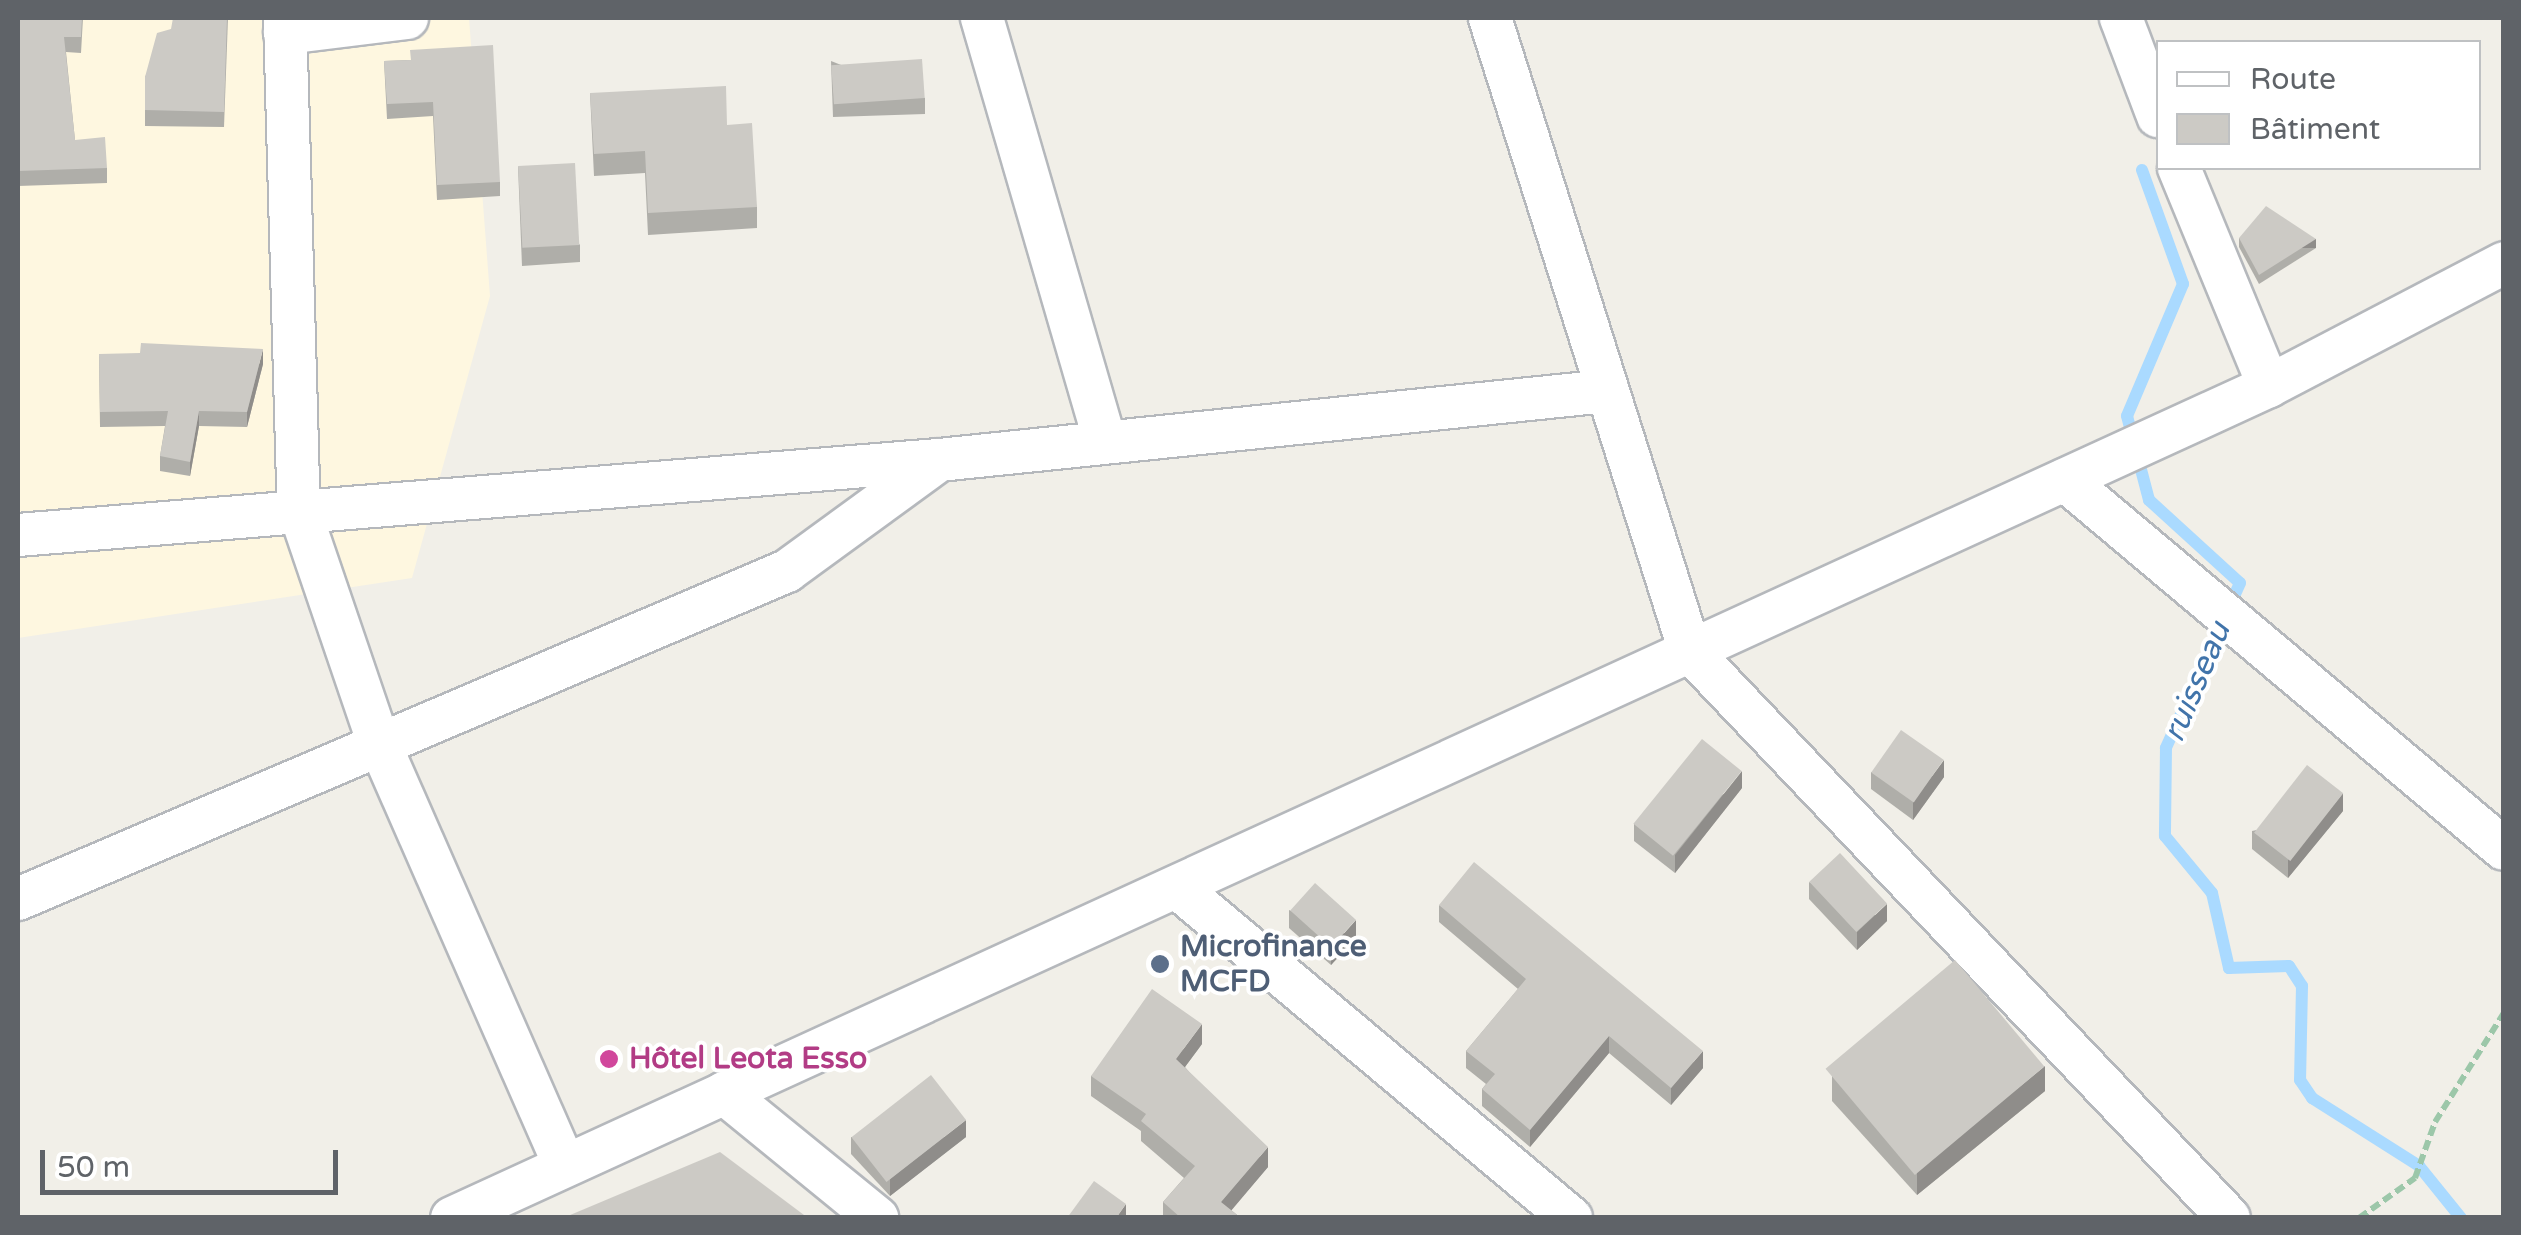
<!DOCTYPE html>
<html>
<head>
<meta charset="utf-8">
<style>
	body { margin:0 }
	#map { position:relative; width:2521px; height:1235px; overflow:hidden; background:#f1efe8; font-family:"Varela Round",sans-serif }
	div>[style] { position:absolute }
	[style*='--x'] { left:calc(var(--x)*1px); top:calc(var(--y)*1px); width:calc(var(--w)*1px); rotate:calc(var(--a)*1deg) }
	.commercial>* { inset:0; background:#fef7e0 }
	.stream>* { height:12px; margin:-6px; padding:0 6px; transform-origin:6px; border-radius:6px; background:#aadaff }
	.path>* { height:6px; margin-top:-3px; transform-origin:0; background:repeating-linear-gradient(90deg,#9cc7a9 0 10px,transparent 0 15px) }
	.roads { filter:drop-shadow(2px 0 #b5b8bc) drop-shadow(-2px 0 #b5b8bc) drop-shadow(0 2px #b5b8bc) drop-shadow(0 -2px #b5b8bc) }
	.street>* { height:42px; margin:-21px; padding:0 21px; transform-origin:21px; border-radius:21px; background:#fff }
	.wall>* { inset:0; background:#afaea9 }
	.shaded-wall>* { inset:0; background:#8f8d8a; transform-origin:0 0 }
	.building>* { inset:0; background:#cccac5; transform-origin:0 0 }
	.dots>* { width:28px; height:28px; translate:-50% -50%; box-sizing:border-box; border:5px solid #fff; border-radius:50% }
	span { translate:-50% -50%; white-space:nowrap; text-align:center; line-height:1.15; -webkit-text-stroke:8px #fff; paint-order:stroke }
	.service-label { font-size:30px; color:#4e5e75; font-weight:700 }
	.left { translate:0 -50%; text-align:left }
	.hotel-label { font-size:30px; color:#b23c85; font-weight:700 }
	.water-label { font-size:32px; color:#4174aa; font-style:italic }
	.frame { position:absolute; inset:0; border:20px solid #5f6368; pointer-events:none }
	.legend { position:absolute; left:2156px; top:40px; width:325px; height:130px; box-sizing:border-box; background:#fff; border:2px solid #bfc1c3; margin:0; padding:12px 18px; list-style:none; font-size:30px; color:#5f6368 }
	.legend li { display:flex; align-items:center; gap:20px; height:50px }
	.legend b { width:50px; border:2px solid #bfc1c3 }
	.scale { position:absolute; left:40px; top:1150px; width:298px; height:45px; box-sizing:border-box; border:5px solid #5f6368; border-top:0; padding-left:12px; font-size:30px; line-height:35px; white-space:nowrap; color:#5f6368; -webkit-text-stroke:8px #fff; paint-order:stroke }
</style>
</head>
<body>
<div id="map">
	<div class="commercial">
		<i style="clip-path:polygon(18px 18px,469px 18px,490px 296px,412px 578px,18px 638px)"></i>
	</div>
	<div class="stream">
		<i style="--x:2142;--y:170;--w:121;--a:70.2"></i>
		<i style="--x:2183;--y:284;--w:143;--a:113"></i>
		<i style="--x:2127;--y:416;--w:87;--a:75.3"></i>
		<i style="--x:2149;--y:500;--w:123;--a:42.4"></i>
		<i style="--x:2240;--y:583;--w:181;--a:114.2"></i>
		<i style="--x:2166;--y:748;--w:88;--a:90.7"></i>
		<i style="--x:2165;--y:836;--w:74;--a:50.5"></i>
		<i style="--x:2212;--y:893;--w:77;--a:77.2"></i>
		<i style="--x:2229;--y:968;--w:60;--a:-1.9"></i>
		<i style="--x:2289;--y:966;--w:24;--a:57"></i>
		<i style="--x:2302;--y:986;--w:94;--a:91.2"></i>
		<i style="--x:2300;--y:1080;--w:22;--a:56"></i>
		<i style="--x:2312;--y:1098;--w:127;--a:32.4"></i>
		<i style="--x:2419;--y:1166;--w:67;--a:51.1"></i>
	</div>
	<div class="path">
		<i style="--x:2359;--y:1218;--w:69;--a:-35.5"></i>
		<i style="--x:2415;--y:1178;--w:59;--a:-70.3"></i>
		<i style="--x:2435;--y:1122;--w:129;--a:-57.7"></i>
	</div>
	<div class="roads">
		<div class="street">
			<i style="--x:285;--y:18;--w:491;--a:88.4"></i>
			<i style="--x:299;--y:509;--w:242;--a:71.2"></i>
			<i style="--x:377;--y:738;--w:466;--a:66.3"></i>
			<i style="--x:982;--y:18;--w:441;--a:73.8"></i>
			<i style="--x:1490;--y:18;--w:664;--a:72.47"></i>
			<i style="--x:1690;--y:651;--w:782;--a:46.45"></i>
			<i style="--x:2121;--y:18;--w:105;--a:69.3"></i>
			<i style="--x:285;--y:33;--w:123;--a:-7"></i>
			<i style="--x:2179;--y:168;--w:236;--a:67.6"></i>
			<i style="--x:2065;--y:480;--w:573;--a:40.05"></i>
			<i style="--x:18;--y:535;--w:924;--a:-4.66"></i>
			<i style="--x:939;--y:460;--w:672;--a:-5.9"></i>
			<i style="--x:1179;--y:889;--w:512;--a:40.01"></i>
			<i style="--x:18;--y:899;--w:836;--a:-23.1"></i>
			<i style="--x:787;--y:571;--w:188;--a:-36.1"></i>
			<i style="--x:724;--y:1093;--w:198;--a:39.2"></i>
			<i style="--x:452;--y:1218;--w:1998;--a:-24.6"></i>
			<i style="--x:2269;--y:386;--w:265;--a:-27.6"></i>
		</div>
	</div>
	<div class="wall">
		<i style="clip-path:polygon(18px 18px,83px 18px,81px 53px,66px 52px,75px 140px,107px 168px,107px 183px,18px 186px)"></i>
		<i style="clip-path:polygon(228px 18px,224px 127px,145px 126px,145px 77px,171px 29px)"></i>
		<i style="clip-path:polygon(410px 60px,500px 182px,500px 196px,437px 200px,433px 116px,387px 119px,384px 61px)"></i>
		<i style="clip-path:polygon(831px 61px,925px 98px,925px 114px,833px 117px)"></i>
		<i style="clip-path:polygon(590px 93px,727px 125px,757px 207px,757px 228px,648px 235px,645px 173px,594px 176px)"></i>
		<i style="clip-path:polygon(518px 166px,580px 245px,580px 262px,522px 266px)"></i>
		<i style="clip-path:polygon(2239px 238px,2316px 248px,2259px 284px,2239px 247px)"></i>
		<i style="clip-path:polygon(99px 354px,263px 364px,247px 427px,199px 426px,190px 476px,160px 471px,160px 456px,165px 426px,100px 427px)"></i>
		<i style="clip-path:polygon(1871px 772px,1944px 777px,1913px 820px,1871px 789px)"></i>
		<i style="clip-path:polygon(1742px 788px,1675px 873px,1634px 841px,1634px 824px)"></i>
		<i style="clip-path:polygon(2343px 811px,2288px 878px,2252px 849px,2252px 831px)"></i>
		<i style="clip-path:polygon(1809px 882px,1887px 921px,1857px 950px,1809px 899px)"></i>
		<i style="clip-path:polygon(1439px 905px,1703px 1068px,1671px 1105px,1609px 1053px,1530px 1147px,1482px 1106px,1482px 1089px,1486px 1084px,1466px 1068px,1466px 1051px,1518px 989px,1439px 922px)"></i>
		<i style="clip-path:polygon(1289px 910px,1356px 938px,1331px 965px,1289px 928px)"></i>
		<i style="clip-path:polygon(1202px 1044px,1185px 1067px,1268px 1167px,1231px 1210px,1241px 1218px,1163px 1218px,1163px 1202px,1184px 1178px,1141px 1141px,1141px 1131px,1091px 1096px,1091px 1076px)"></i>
		<i style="clip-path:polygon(1832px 1076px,2045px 1091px,1917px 1195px,1832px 1101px)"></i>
		<i style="clip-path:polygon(851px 1137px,966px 1137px,890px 1196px,851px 1154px)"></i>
	</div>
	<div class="shaded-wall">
		<i style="left:2316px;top:239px;width:9px;height:67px;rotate:90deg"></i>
		<i style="clip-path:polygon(263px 349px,263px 364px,247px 427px,247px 412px)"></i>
		<i style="clip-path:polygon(199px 411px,199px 426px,190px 476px,190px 462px)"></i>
		<i style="clip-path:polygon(1944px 760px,1944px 777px,1913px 820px,1913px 802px)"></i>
		<i style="clip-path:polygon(1742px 771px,1742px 788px,1675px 873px,1675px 855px)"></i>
		<i style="clip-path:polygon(2343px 793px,2343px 811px,2288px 878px,2288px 860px)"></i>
		<i style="clip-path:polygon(1887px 904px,1887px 921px,1857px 950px,1857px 932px)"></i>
		<i style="clip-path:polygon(1356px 920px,1356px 938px,1331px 965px,1331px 948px)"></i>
		<i style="clip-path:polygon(1202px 1024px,1202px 1044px,1176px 1079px,1176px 1059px)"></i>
		<i style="clip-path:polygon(1609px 1036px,1609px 1053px,1530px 1147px,1530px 1130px)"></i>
		<i style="clip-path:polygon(1703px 1051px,1703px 1068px,1671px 1105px,1671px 1088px)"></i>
		<i style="clip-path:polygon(2045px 1066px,2045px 1091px,1917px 1195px,1917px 1170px)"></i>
		<i style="clip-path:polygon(966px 1120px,966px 1137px,890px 1196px,890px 1179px)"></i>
		<i style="clip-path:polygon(1268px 1147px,1268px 1167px,1225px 1218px,1221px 1202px)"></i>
		<i style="clip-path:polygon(1126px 1204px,1126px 1218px,1116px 1218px)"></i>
	</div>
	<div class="building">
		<i style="clip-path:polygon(18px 18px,82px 18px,81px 37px,64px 37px,75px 140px,105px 137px,107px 168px,18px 171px)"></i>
		<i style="clip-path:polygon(173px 18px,227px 18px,224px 112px,145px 110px,145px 77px,157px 33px,171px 29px)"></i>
		<i style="clip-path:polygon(493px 45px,500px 182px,437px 185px,433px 102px,387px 104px,384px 61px,411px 60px,410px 50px)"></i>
		<i style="left:922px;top:59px;width:39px;height:91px;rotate:86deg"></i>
		<i style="clip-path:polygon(726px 86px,727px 125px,752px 123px,757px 207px,648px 213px,645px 151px,594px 154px,590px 93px)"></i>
		<i style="left:575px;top:163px;width:82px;height:57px;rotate:87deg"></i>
		<i style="clip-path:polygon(2266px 206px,2316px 239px,2259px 275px,2239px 238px)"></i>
		<i style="clip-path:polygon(141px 343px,263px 349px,247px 412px,199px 411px,190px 462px,160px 456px,168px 411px,100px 412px,99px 354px,140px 353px)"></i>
		<i style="left:1901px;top:730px;width:52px;height:52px;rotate:35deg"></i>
		<i style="left:1702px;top:739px;width:51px;height:109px;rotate:39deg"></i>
		<i style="left:2307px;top:765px;width:46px;height:86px;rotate:38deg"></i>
		<i style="left:1840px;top:853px;width:69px;height:42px;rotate:47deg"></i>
		<i style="clip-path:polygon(1474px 862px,1703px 1051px,1671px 1088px,1609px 1036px,1530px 1130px,1482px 1089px,1495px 1074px,1466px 1051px,1526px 979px,1439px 905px)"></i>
		<i style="left:1315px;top:883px;width:55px;height:37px;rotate:42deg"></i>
		<i style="left:1955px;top:960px;width:139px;height:169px;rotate:50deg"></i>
		<i style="clip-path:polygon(1152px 989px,1202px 1024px,1176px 1059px,1268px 1147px,1221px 1202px,1241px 1218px,1181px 1218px,1163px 1202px,1195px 1166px,1141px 1121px,1146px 1114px,1091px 1076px)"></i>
		<i style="left:931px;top:1075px;width:57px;height:101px;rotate:52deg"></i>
		<i style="clip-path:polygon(720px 1152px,808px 1218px,563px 1218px)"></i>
		<i style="clip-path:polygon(1094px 1181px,1126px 1204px,1116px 1218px,1067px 1218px)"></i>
	</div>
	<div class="dots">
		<i style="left:1160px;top:964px;background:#5c6f8a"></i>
		<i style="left:609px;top:1059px;background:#d1479c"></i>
	</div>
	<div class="service-label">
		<span class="left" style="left:1180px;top:964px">Microfinance<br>MCFD</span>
	</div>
	<div class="hotel-label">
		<span class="left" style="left:629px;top:1059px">Hôtel Leota Esso</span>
	</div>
	<div class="water-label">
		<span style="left:2197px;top:682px;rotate:-67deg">ruisseau</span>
	</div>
	<div class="frame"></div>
	<ul class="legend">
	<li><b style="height:12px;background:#fff"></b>Route</li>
	<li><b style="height:28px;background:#cccac5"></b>Bâtiment</li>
	</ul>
	<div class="scale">50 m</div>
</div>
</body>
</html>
